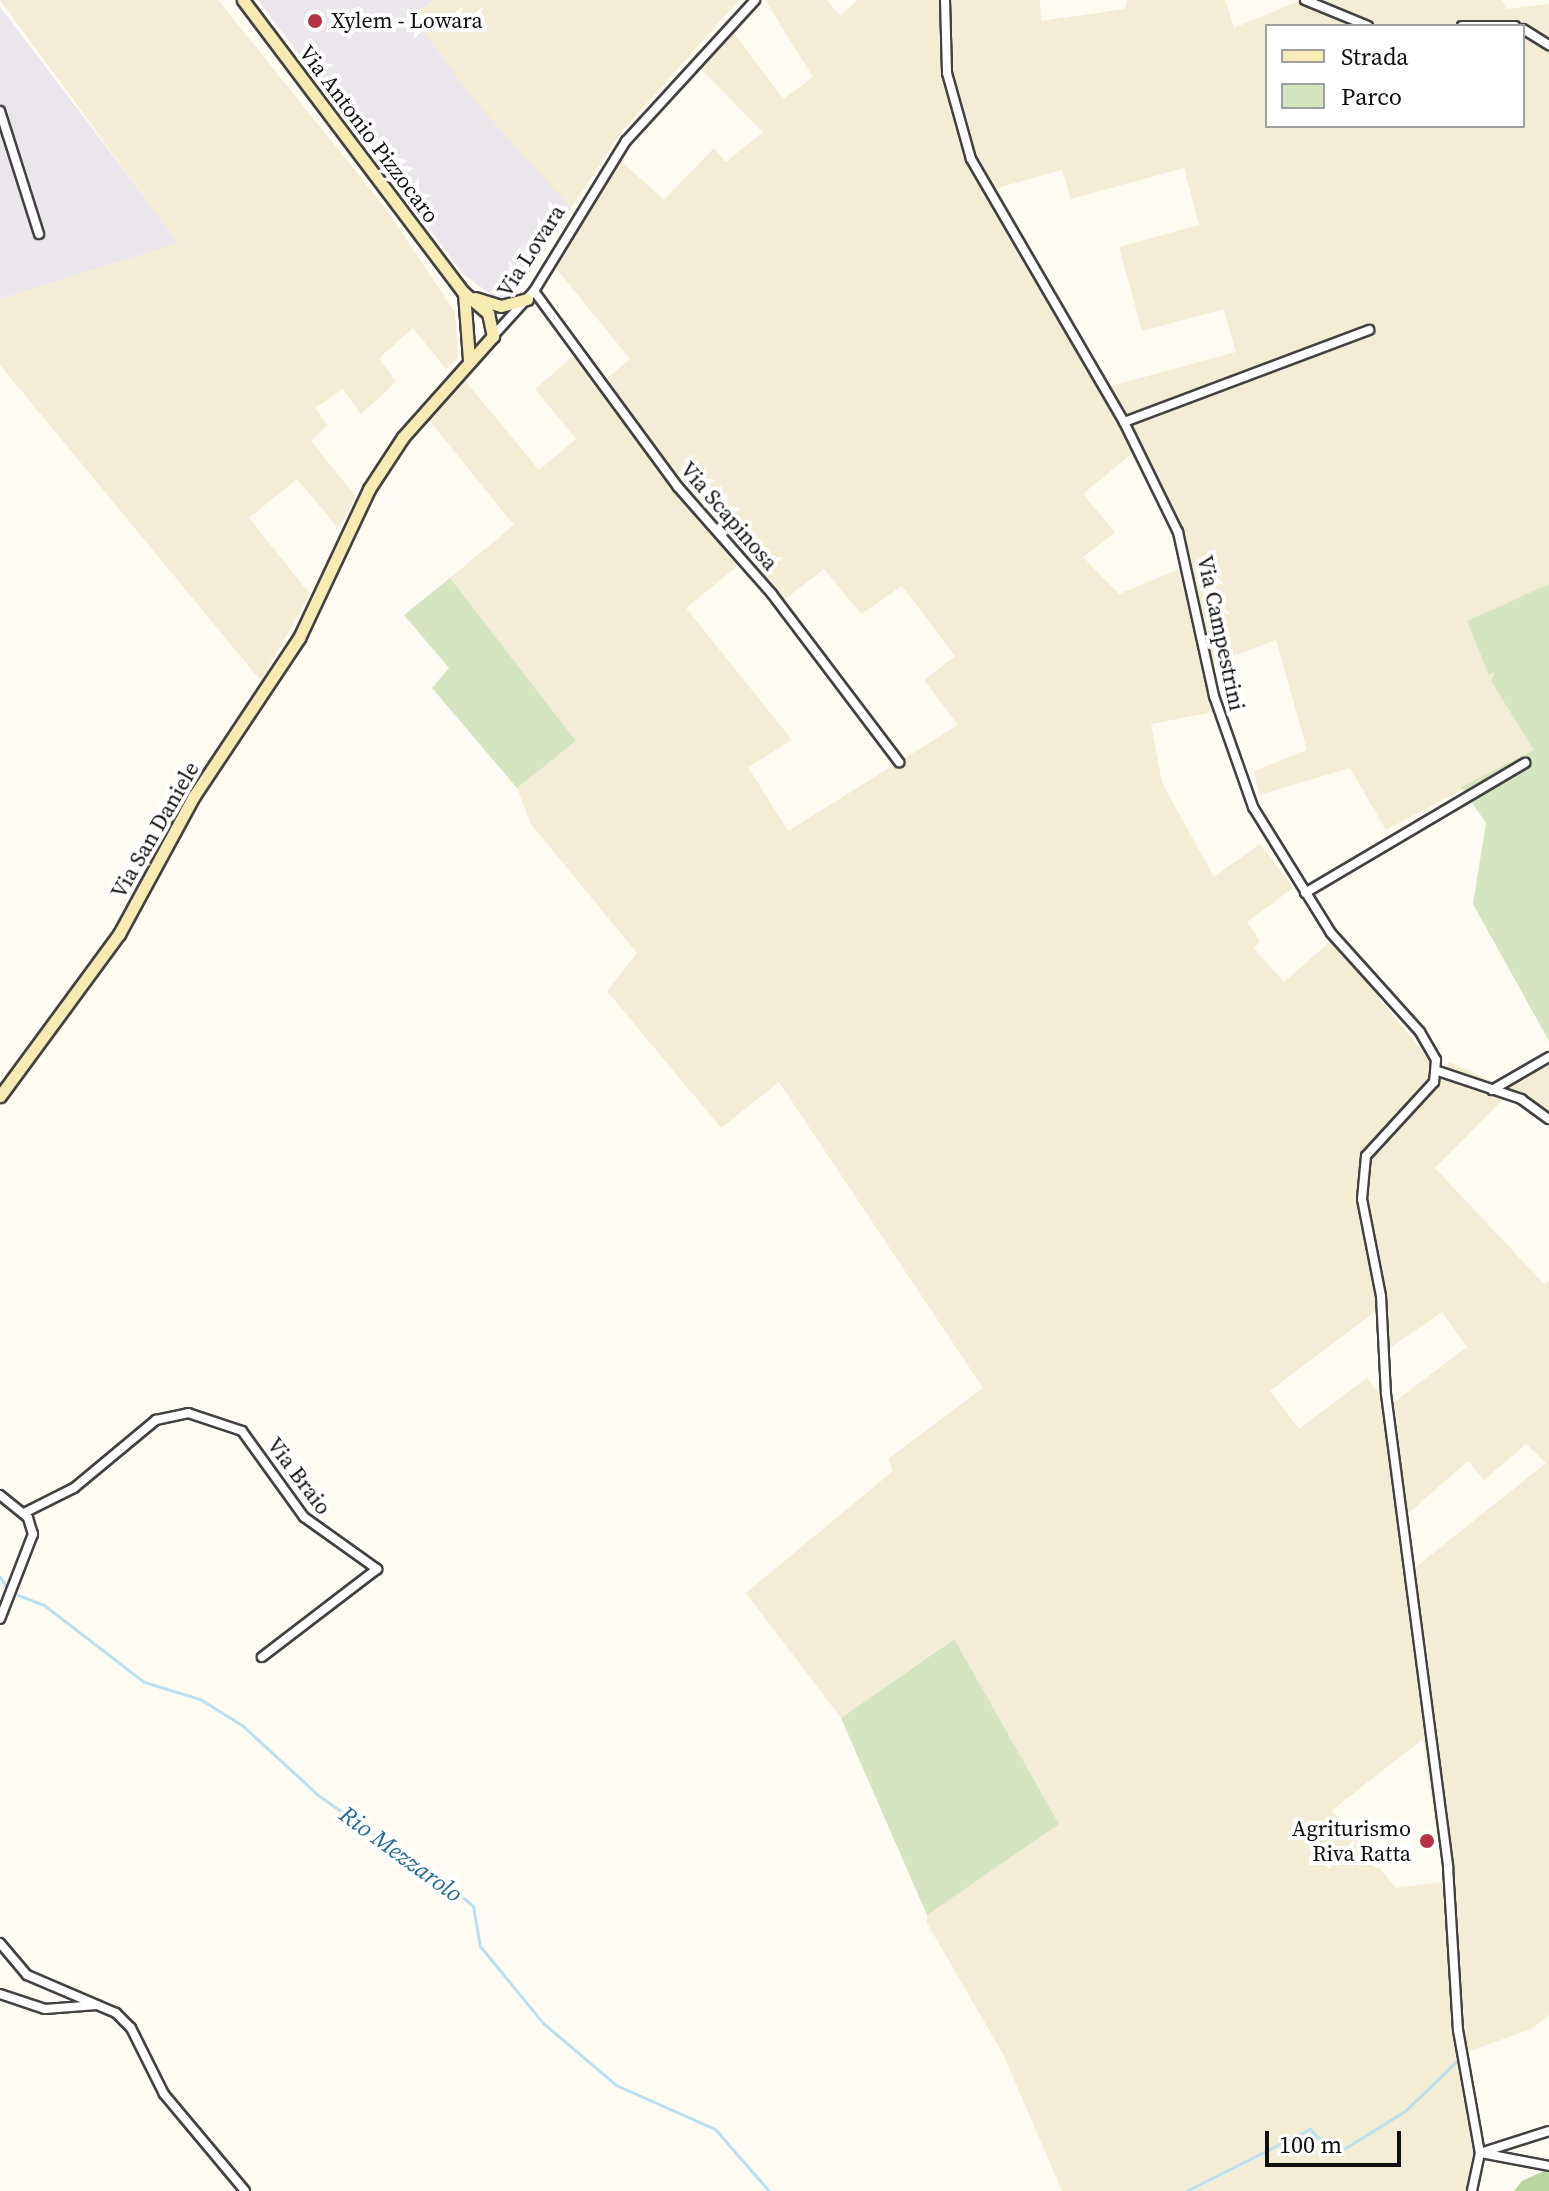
<!DOCTYPE html>
<html>
<head>
<meta charset="utf-8">
<style>
	body { margin:0 }
	#map { position:relative; width:1549px; height:2191px; overflow:hidden; background:#fefbf2; font-family:"Source Serif 4",serif }
	div>[style] { position:absolute }
	[style*='--x'] { left:calc(var(--x)*1px); top:calc(var(--y)*1px); width:calc(var(--w)*1px); rotate:calc(var(--a)*1deg) }
	.industrial>* { inset:0; background:#ebe5ec }
	.farmland>* { inset:0; background:#f2edd4 }
	.green>* { inset:0; background:#d5e5bf }
	.forest>* { inset:0; background:#bbd59f }
	.stream>* { height:3px; margin:-1.5px; padding:0 1.5px; transform-origin:1.5px; border-radius:1.5px; background:#bce0f0 }
	.roads { filter:drop-shadow(2px 0 #424242) drop-shadow(-2px 0 #424242) drop-shadow(0 2px #424242) drop-shadow(0 -2px #424242) }
	.street>* { height:8px; margin:-4px; padding:0 4px; transform-origin:4px; border-radius:4px; background:#fff }
	.secondary>* { height:11px; margin:-5.5px; padding:0 5.5px; transform-origin:5.5px; border-radius:5.5px; background:#f7ebb4 }
	.dots>* { width:22px; height:22px; translate:-50% -50%; box-sizing:border-box; border:4px solid #fff; border-radius:50% }
	span { translate:-50% -50%; white-space:nowrap; text-align:center; line-height:1.15; -webkit-text-stroke:8px #fff; paint-order:stroke }
	.poi-label { font-size:22px; color:#0f0f0f }
	.left { translate:0 -50%; text-align:left }
	.right { translate:-100% -50%; text-align:right }
	.street-label { font-size:22px; color:#0f0f0f }
	.water-label { font-size:24px; color:#246b95; font-style:italic }
	.legend { position:absolute; left:1265px; top:24px; width:260px; height:104px; box-sizing:border-box; background:#fff; border:2px solid #9f9f9f; margin:0; padding:10px 14px; list-style:none; font-size:24px; color:#0f0f0f }
	.legend li { display:flex; align-items:center; gap:16px; height:40px }
	.legend b { width:40px; border:2px solid #9f9f9f }
	.scale { position:absolute; left:1265px; top:2131px; width:136px; height:36px; box-sizing:border-box; border:4px solid #0f0f0f; border-top:0; padding-left:10px; font-size:24px; line-height:28px; white-space:nowrap; color:#0f0f0f; -webkit-text-stroke:6px #fff; paint-order:stroke }
</style>
</head>
<body>
<div id="map">
	<div class="industrial">
		<i style="clip-path:polygon(258px 0,434px 0,414px 15px,571px 208px,517px 294px,497px 299px,463px 274px)"></i>
		<i style="clip-path:polygon(0 7px,58px 83px,179px 243px,0 299px)"></i>
	</div>
	<div class="farmland">
		<i style="clip-path:polygon(0 0,218px 0,386px 209px,455px 312px,458px 358px,446px 369px,413px 328px,379px 358px,396px 382px,361px 414px,343px 389px,315px 408px,327px 425px,311px 441px,356px 497px,338px 528px,297px 479px,249px 518px,310px 594px,261px 681px,0 365px,0 299px,178px 243px)"></i>
		<i style="clip-path:polygon(434px 0,739px 0,623px 130px,571px 208px,472px 98px,413px 16px)"></i>
		<i style="clip-path:polygon(evenodd,765px 0,827px 0,840px 16px,858px 0,1040px 0,1041px 21px,1125px 9px,1127px 0,1225px 0,1234px 28px,1301px 0,1502px 0,1507px 9px,1549px 4px,1549px 584px,1468px 621px,1490px 675px,1495px 672px,1492px 681px,1535px 751px,1386px 830px,1350px 768px,1259px 795px,1254px 771px,1307px 750px,1276px 640px,1204px 667px,1212px 712px,1151px 724px,1162px 783px,1214px 877px,1260px 844px,1293px 888px,1247px 922px,1260px 941px,1254px 949px,1284px 982px,1332px 940px,1439px 1072px,1450px 1062px,1494px 1082px,1549px 1051px,1549px 1121px,1513px 1089px,1435px 1168px,1544px 1284px,1549px 1281px,1549px 2015px,1533px 2028px,1465px 2053px,1477px 2157px,1467px 2191px,1062px 2191px,1003px 2054px,927px 1923px,927px 1904px,927px 1914px,1059px 1824px,953px 1639px,841px 1718px,746px 1593px,893px 1471px,888px 1459px,983px 1388px,779px 1082px,721px 1128px,607px 991px,637px 953px,531px 824px,517px 788px,576px 741px,450px 578px,514px 525px,425px 415px,462px 377px,539px 470px,576px 439px,535px 389px,574px 356px,599px 385px,630px 359px,555px 267px,620px 160px,664px 200px,714px 148px,726px 162px,763px 132px,700px 68px,733px 32px,783px 99px,813px 77px,765px 0,1267px 26px,1523px 26px,1523px 126px,1267px 126px,1267px 26px,765px 0,1184px 168px,1199px 225px,1119px 247px,1142px 331px,1224px 309px,1236px 352px,1104px 388px,986px 191px,1062px 170px,1071px 199px,1184px 168px,765px 0,1137px 449px,1185px 567px,1119px 594px,1083px 557px,1115px 532px,1083px 494px,1137px 449px,765px 0,740px 564px,775px 607px,824px 569px,861px 614px,902px 586px,955px 656px,924px 680px,958px 725px,788px 831px,748px 767px,792px 740px,686px 608px,740px 564px,765px 0,1377px 1310px,1387px 1350px,1442px 1312px,1467px 1347px,1389px 1406px,1367px 1378px,1299px 1429px,1270px 1391px,1377px 1310px,765px 0,1526px 1444px,1546px 1463px,1407px 1574px,1403px 1518px,1468px 1461px,1484px 1480px,1526px 1444px,765px 0,1423px 1739px,1444px 1882px,1396px 1888px,1332px 1810px,1423px 1739px)"></i>
	</div>
	<div class="green">
		<i style="clip-path:polygon(450px 578px,576px 741px,517px 788px,432px 688px,449px 668px,404px 615px)"></i>
		<i style="clip-path:polygon(1549px 584px,1549px 1041px,1473px 904px,1486px 823px,1461px 787px,1534px 750px,1491px 681px,1495px 672px,1489px 675px,1467px 621px)"></i>
		<i style="clip-path:polygon(954px 1639px,1059px 1824px,927px 1915px,841px 1718px)"></i>
	</div>
	<div class="forest">
		<i style="clip-path:polygon(1549px 2169px,1549px 2191px,1514px 2191px,1522px 2181px)"></i>
	</div>
	<div class="stream">
		<i style="--x:0;--y:1577;--w:17;--a:59"></i>
		<i style="--x:18;--y:1595;--w:28;--a:21"></i>
		<i style="--x:44;--y:1605;--w:126;--a:37.6"></i>
		<i style="--x:144;--y:1682;--w:59;--a:16.9"></i>
		<i style="--x:200;--y:1699;--w:51;--a:32.1"></i>
		<i style="--x:243;--y:1726;--w:102;--a:42.6"></i>
		<i style="--x:318;--y:1795;--w:170;--a:35.2"></i>
		<i style="--x:457;--y:1893;--w:21;--a:39"></i>
		<i style="--x:473;--y:1906;--w:41;--a:80.1"></i>
		<i style="--x:480;--y:1946;--w:99;--a:50.7"></i>
		<i style="--x:543;--y:2023;--w:96;--a:40.3"></i>
		<i style="--x:616;--y:2085;--w:108;--a:24"></i>
		<i style="--x:715;--y:2129;--w:82;--a:48.9"></i>
		<i style="--x:1186;--y:2191;--w:139;--a:-26.6"></i>
		<i style="--x:1310;--y:2129;--w:35;--a:47"></i>
		<i style="--x:1334;--y:2155;--w:84;--a:-31.8"></i>
		<i style="--x:1405;--y:2111;--w:74;--a:-43.9"></i>
	</div>
	<div class="roads">
		<div class="street">
			<i style="--x:945;--y:0;--w:73;--a:88.4"></i>
			<i style="--x:947;--y:73;--w:89;--a:74.4"></i>
			<i style="--x:971;--y:159;--w:304;--a:59.8"></i>
			<i style="--x:1124;--y:422;--w:123;--a:63.9"></i>
			<i style="--x:1178;--y:532;--w:168;--a:77.6"></i>
			<i style="--x:1214;--y:696;--w:118;--a:70.6"></i>
			<i style="--x:1253;--y:807;--w:148;--a:58.2"></i>
			<i style="--x:1331;--y:933;--w:133;--a:48"></i>
			<i style="--x:1420;--y:1032;--w:32;--a:60"></i>
			<i style="--x:1436;--y:1060;--w:22;--a:95"></i>
			<i style="--x:1434;--y:1082;--w:100;--a:132.6"></i>
			<i style="--x:1366;--y:1156;--w:43;--a:95.3"></i>
			<i style="--x:1362;--y:1199;--w:99;--a:78.9"></i>
			<i style="--x:1381;--y:1296;--w:98;--a:87.1"></i>
			<i style="--x:1386;--y:1394;--w:477;--a:82.5"></i>
			<i style="--x:1448;--y:1867;--w:163;--a:86.5"></i>
			<i style="--x:1458;--y:2030;--w:125;--a:79.9"></i>
			<i style="--x:1480;--y:2153;--w:39;--a:102"></i>
			<i style="--x:1305;--y:0;--w:68;--a:22.4"></i>
			<i style="--x:1462;--y:26;--w:53;--a:0"></i>
			<i style="--x:1523;--y:29;--w:31;--a:32"></i>
			<i style="--x:0;--y:111;--w:129;--a:72.4"></i>
			<i style="--x:534;--y:291;--w:243;--a:53.7"></i>
			<i style="--x:678;--y:487;--w:142;--a:48.7"></i>
			<i style="--x:772;--y:594;--w:211;--a:52.9"></i>
			<i style="--x:493;--y:336;--w:61;--a:-47.7"></i>
			<i style="--x:534;--y:291;--w:176;--a:-58.5"></i>
			<i style="--x:626;--y:141;--w:191;--a:-47.5"></i>
			<i style="--x:1124;--y:422;--w:262;--a:-20.6"></i>
			<i style="--x:1305;--y:893;--w:256;--a:-30.6"></i>
			<i style="--x:1438;--y:1071;--w:88;--a:18.6"></i>
			<i style="--x:1521;--y:1099;--w:34;--a:36"></i>
			<i style="--x:1492;--y:1090;--w:66;--a:-30.1"></i>
			<i style="--x:0;--y:1495;--w:36;--a:39"></i>
			<i style="--x:28;--y:1518;--w:17;--a:73"></i>
			<i style="--x:33;--y:1534;--w:91;--a:111.2"></i>
			<i style="--x:24;--y:1513;--w:56;--a:-26.6"></i>
			<i style="--x:74;--y:1488;--w:107;--a:-39.7"></i>
			<i style="--x:156;--y:1420;--w:33;--a:-12"></i>
			<i style="--x:188;--y:1413;--w:57;--a:18.4"></i>
			<i style="--x:242;--y:1431;--w:106;--a:54.2"></i>
			<i style="--x:304;--y:1517;--w:90;--a:35.5"></i>
			<i style="--x:377;--y:1569;--w:145;--a:142.6"></i>
			<i style="--x:0;--y:1943;--w:42;--a:49.8"></i>
			<i style="--x:27;--y:1975;--w:97;--a:23.1"></i>
			<i style="--x:116;--y:2013;--w:21;--a:45"></i>
			<i style="--x:131;--y:2028;--w:74;--a:63.4"></i>
			<i style="--x:164;--y:2094;--w:126;--a:50.1"></i>
			<i style="--x:0;--y:1994;--w:47;--a:18.4"></i>
			<i style="--x:45;--y:2009;--w:52;--a:-4.4"></i>
			<i style="--x:1480;--y:2153;--w:72;--a:-17.7"></i>
			<i style="--x:1481;--y:2153;--w:69;--a:10.8"></i>
		</div>
		<div class="secondary">
			<i style="--x:243;--y:0;--w:366;--a:53"></i>
			<i style="--x:463;--y:292;--w:33;--a:40"></i>
			<i style="--x:488;--y:313;--w:24;--a:78"></i>
			<i style="--x:464;--y:293;--w:66;--a:85.7"></i>
			<i style="--x:475;--y:298;--w:27;--a:17"></i>
			<i style="--x:501;--y:306;--w:27;--a:-15"></i>
			<i style="--x:0;--y:1096;--w:201;--a:-53.7"></i>
			<i style="--x:119;--y:934;--w:157;--a:-61.5"></i>
			<i style="--x:194;--y:796;--w:190;--a:-56.4"></i>
			<i style="--x:299;--y:638;--w:165;--a:-64.8"></i>
			<i style="--x:369;--y:489;--w:62;--a:-56.8"></i>
			<i style="--x:403;--y:437;--w:135;--a:-48.3"></i>
		</div>
	</div>
	<div class="dots">
		<i style="left:315px;top:21px;background:#b23442"></i>
		<i style="left:1427px;top:1841px;background:#b23442"></i>
	</div>
	<div class="poi-label">
		<span class="left" style="left:331px;top:21px">Xylem - Lowara</span>
		<span class="right" style="left:1411px;top:1841px">Agriturismo<br>Riva Ratta</span>
	</div>
	<div class="street-label">
		<span style="left:369px;top:134px;rotate:53deg">Via Antonio Pizzocaro</span>
		<span style="left:531px;top:251px;rotate:-57deg">Via Lovara</span>
		<span style="left:729px;top:516px;rotate:49deg">Via Scapinosa</span>
		<span style="left:1221px;top:633px;rotate:78deg">Via Campestrini</span>
		<span style="left:155px;top:830px;rotate:-60deg">Via San Daniele</span>
		<span style="left:299px;top:1476px;rotate:53deg">Via Braio</span>
	</div>
	<div class="water-label">
		<span style="left:401px;top:1854px;rotate:36deg">Rio Mezzarolo</span>
	</div>
	<ul class="legend">
	<li><b style="height:10px;background:#f7ebb4"></b>Strada</li>
	<li><b style="height:22px;background:#d5e5bf"></b>Parco</li>
	</ul>
	<div class="scale">100 m</div>
</div>
</body>
</html>
